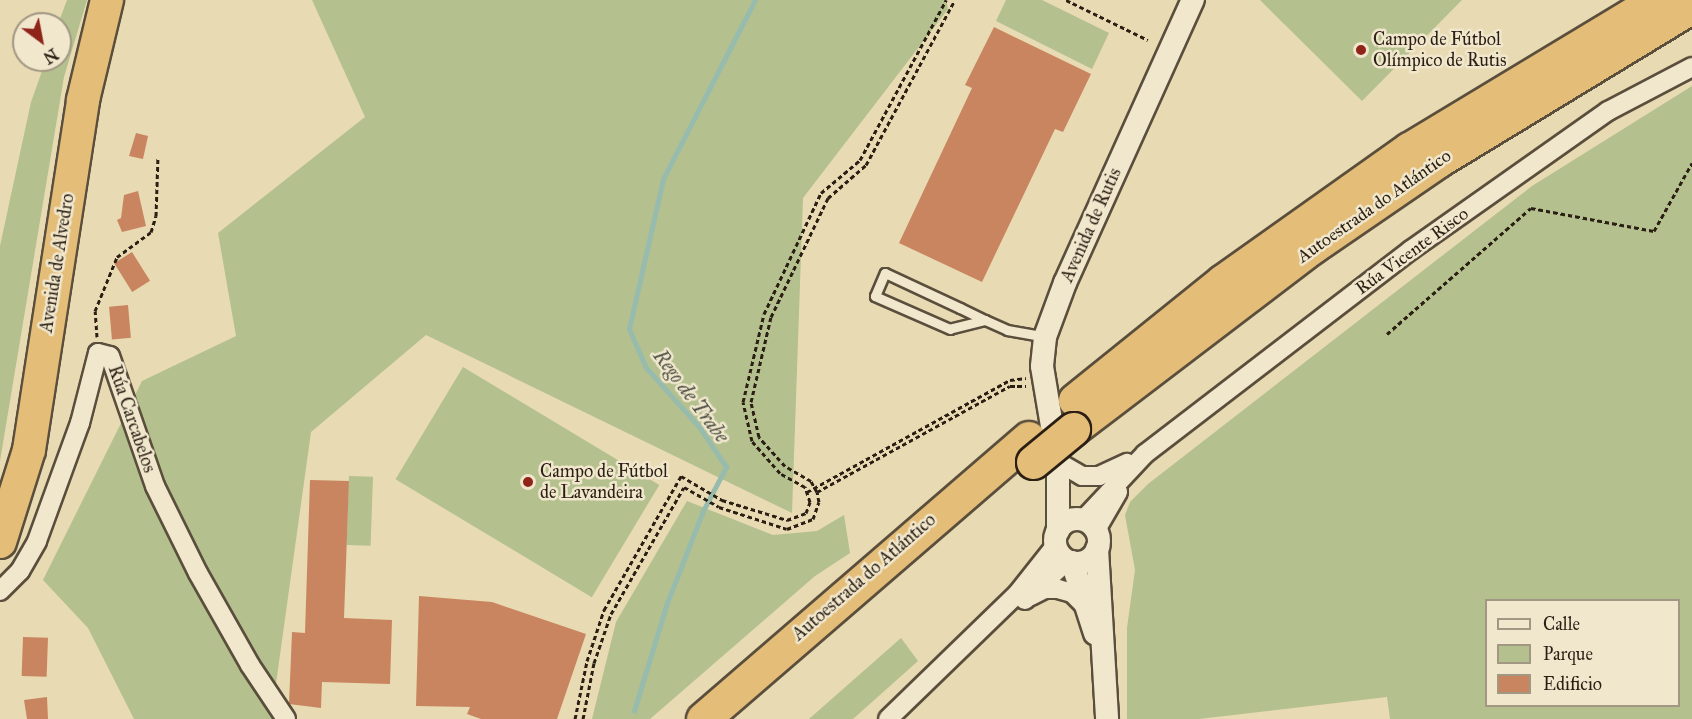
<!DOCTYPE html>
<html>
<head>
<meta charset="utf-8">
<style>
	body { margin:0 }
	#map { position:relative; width:1692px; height:719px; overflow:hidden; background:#e8dab2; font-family:"IM FELL Great Primer",serif }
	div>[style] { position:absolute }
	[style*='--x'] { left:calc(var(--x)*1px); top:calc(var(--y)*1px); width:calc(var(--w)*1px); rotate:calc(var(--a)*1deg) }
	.green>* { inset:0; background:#b4c08e; transform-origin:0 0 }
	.stream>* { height:4.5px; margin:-2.25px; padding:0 2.25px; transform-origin:2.25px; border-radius:2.25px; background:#97bbad }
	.building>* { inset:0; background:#c9855f; transform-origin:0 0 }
	.path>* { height:3px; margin-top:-1.5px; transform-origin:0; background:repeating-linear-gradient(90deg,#2b1f14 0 4.5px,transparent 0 7.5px) }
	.roads { filter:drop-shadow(2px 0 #5a4e3c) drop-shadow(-2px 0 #5a4e3c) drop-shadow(0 2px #5a4e3c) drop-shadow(0 -2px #5a4e3c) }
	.service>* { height:9px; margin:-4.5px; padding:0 4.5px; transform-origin:4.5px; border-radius:4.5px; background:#f0e7cd }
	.minor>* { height:18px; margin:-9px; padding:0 9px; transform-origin:9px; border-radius:9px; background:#f0e7cd }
	.tertiary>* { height:22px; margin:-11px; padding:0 11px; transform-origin:11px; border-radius:11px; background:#f0e7cd }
	.tertiary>.ring { margin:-11px; padding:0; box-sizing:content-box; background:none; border:22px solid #f0e7cd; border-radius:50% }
	.trunk>* { height:32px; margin:-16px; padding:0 16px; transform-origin:16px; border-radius:16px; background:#e4bd79 }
	.motorway>* { height:33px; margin:-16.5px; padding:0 16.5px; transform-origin:16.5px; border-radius:16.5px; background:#e4bd79 }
	.bridges { filter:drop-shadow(2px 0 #2b1f14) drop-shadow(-2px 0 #2b1f14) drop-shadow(0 2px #2b1f14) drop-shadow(0 -2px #2b1f14) }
	.motorway-bridge>* { height:33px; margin:-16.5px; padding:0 16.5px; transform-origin:16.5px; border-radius:16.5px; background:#e4bd79 }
	.dots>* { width:16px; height:16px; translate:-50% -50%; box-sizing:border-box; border:3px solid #f0e7cd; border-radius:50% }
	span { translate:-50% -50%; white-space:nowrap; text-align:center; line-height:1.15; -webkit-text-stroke:5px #f0e7cd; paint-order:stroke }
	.poi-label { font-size:18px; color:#2b1f14 }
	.left { translate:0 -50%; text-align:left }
	.street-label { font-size:18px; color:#2b1f14 }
	.water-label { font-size:20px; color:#4b4e42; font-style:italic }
	.legend { position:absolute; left:1485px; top:599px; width:195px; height:108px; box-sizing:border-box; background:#f0e7cd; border:2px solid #a19783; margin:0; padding:8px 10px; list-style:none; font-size:18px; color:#2b1f14 }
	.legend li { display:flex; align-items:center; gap:12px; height:30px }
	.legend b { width:30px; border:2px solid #a19783 }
	.north { position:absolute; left:12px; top:12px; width:60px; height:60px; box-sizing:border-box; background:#f0e7cd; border:2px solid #a19783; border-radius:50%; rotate:148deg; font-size:16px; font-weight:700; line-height:24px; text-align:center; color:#2b1f14 }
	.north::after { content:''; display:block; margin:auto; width:21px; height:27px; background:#8f2418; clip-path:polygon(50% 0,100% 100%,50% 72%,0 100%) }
</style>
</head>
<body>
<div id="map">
	<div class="green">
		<i style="clip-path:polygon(67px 0,87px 0,64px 77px,0 461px,0 246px,31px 102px,46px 60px,60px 60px,58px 24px)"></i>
		<i style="clip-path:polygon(312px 0,946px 0,948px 9px,803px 198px,792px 513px,426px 335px,311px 432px,274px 698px,286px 719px,134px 719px,88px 628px,43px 580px,142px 381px,236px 336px,218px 233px,365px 117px)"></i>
		<i style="clip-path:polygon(1006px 0,1042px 0,1109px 33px,1092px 69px,996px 21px)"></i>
		<i style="clip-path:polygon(1260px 0,1462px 0,1362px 101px)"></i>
		<i style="clip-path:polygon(evenodd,1692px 86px,1692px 719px,1390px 719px,1387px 697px,1199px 719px,1127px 719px,1127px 628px,1135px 570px,1125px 515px,1130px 502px,1148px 484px,1532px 186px,1692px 86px,1486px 600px,1678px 600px,1678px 706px,1486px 706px,1486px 600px)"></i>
		<i style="left:463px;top:367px;width:229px;height:131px;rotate:31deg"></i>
		<i style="left:349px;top:476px;width:24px;height:69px;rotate:2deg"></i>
		<i style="clip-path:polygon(687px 501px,773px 535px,817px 531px,844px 515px,850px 553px,815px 576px,650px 719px,592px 719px,616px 622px)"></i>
		<i style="clip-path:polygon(901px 638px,918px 661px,853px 719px,809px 719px)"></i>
	</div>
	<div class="stream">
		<i style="--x:634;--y:711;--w:113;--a:-73"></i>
		<i style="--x:667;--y:603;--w:99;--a:-68.6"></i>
		<i style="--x:703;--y:511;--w:50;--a:-62.4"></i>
		<i style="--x:726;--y:467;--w:48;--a:-124"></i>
		<i style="--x:699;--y:427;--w:79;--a:-131.9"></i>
		<i style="--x:646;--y:368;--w:43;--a:-113.6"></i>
		<i style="--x:629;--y:329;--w:154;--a:-77.2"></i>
		<i style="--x:663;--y:179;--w:201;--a:-62.8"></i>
	</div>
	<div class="building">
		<i style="clip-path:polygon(994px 27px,1091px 74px,1063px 132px,1055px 129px,982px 282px,899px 243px,972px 88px,965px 85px)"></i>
		<i style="clip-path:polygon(136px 133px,148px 136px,143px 159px,129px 156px)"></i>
		<i style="clip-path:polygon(138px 191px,146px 226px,122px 232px,117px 220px,121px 218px,124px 195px)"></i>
		<i style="left:132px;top:252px;width:34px;height:21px;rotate:58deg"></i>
		<i style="left:128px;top:305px;width:33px;height:19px;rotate:85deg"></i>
		<i style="clip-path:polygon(310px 480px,349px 481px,344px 618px,392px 620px,390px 684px,322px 682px,321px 708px,289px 704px,292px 632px,305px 633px)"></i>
		<i style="clip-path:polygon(419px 596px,492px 602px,586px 634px,557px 719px,481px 719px,467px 714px,470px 707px,416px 706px)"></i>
		<i style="left:23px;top:637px;width:25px;height:39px;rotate:2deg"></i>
		<i style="clip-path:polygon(47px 697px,48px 719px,27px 719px,24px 700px)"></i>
	</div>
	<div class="path">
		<i style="--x:1066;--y:0;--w:91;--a:26"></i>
		<i style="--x:1387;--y:334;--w:191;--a:-41.2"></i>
		<i style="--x:1531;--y:208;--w:125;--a:10.6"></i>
		<i style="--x:1654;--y:231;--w:78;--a:-60.8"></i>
		<i style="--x:97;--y:337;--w:26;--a:-94"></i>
		<i style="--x:95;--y:311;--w:58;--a:-67.8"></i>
		<i style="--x:117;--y:257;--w:42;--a:-36.3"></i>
		<i style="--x:151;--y:232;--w:17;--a:-73"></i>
		<i style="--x:156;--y:216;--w:59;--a:-88.1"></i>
		<i style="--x:807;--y:492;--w:232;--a:-28.9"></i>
		<i style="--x:1010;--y:380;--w:16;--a:-7"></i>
		<i style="--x:817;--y:492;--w:220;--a:-28.8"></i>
		<i style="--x:1010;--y:386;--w:16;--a:0"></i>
		<i style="--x:575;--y:719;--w:59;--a:-78.3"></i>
		<i style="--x:587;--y:661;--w:54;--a:-71.6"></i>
		<i style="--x:604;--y:610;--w:155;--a:-60.1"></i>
		<i style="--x:681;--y:476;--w:48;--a:30.3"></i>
		<i style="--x:722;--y:500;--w:68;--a:17.1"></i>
		<i style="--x:787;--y:520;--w:20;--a:-20"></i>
		<i style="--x:806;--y:513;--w:12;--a:-70"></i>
		<i style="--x:810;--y:502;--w:16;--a:-108"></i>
		<i style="--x:805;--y:487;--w:29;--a:-151"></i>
		<i style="--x:780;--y:473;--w:43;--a:-131.2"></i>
		<i style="--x:752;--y:441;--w:40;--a:-103"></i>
		<i style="--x:743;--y:402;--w:90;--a:-76.6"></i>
		<i style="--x:764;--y:314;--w:134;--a:-64.8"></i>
		<i style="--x:821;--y:193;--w:51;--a:-40.2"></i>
		<i style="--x:860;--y:160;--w:182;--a:-61.7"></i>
		<i style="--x:583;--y:719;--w:57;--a:-78.9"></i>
		<i style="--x:594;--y:663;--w:52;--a:-70.9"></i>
		<i style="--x:611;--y:614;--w:146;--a:-60.1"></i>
		<i style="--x:684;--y:487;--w:40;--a:29.7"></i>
		<i style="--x:719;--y:507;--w:71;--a:17.9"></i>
		<i style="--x:787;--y:529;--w:28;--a:-21"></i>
		<i style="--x:813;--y:519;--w:18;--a:-71"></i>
		<i style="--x:819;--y:502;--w:10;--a:-101"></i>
		<i style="--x:817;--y:492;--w:13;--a:-119"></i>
		<i style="--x:811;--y:481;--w:30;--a:-150"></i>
		<i style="--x:785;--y:466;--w:39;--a:-132"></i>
		<i style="--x:759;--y:437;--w:36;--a:-103"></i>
		<i style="--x:751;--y:402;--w:87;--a:-76.8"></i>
		<i style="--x:771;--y:317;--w:132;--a:-64.4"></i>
		<i style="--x:828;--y:198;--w:50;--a:-41"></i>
		<i style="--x:866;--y:165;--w:187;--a:-61.7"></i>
	</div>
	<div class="roads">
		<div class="service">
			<i style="--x:985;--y:320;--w:36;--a:166"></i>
			<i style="--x:950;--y:329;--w:82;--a:-156.3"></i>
			<i style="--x:875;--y:296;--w:25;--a:-67"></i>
			<i style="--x:885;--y:273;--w:83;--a:25"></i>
			<i style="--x:960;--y:308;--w:28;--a:26"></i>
			<i style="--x:985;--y:320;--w:24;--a:24"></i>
			<i style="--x:1007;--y:330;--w:39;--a:10"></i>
		</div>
		<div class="minor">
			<i style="--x:1058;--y:462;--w:28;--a:30"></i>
			<i style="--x:1082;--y:476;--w:17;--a:0"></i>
			<i style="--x:1099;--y:476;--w:31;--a:-25"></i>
			<i style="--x:1083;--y:520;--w:91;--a:-46.8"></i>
			<i style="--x:1145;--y:454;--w:335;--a:-37.5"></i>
			<i style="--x:1411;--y:250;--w:241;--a:-35.2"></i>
			<i style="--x:1608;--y:111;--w:95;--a:-27.6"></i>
			<i style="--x:1096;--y:530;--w:44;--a:-59.9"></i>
			<i style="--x:0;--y:591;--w:28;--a:-45"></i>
			<i style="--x:20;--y:571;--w:34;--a:-60"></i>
			<i style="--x:37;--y:541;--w:126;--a:-70"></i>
			<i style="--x:80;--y:423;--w:72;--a:-75.6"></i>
			<i style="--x:98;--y:353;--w:12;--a:14"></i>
			<i style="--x:110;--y:356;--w:138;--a:70.9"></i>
			<i style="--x:155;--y:486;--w:97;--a:63.7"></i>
			<i style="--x:198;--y:573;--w:106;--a:60.5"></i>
			<i style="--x:250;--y:665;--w:65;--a:56.3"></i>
			<i style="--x:1031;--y:596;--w:16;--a:-27"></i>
			<i style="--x:1045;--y:589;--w:13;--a:0"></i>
			<i style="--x:1058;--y:589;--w:15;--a:16"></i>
			<i style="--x:1072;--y:593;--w:20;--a:45"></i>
			<i style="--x:1025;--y:600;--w:59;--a:-42.9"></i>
			<i style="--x:888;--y:719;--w:180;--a:-44.1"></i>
			<i style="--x:1017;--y:594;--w:63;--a:-51.5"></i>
		</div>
		<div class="tertiary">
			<i class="ring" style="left:1055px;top:519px;width:22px;height:22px"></i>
			<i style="--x:1058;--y:531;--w:69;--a:-90"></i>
			<i style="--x:1058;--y:462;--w:97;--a:-99.5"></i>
			<i style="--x:1042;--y:366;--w:29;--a:-84"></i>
			<i style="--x:1045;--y:337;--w:58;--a:-69.7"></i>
			<i style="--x:1065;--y:283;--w:311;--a:-65.7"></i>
			<i style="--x:1097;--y:549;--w:170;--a:86.6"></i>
			<i style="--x:1072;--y:562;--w:75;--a:72.1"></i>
		</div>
		<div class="trunk">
			<i style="--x:0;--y:542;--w:96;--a:-72.5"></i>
			<i style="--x:29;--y:450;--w:354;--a:-81.2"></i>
			<i style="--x:83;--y:100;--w:103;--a:-76.5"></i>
		</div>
		<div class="motorway">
			<i style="--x:1075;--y:400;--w:190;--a:-38.8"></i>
			<i style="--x:1223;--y:281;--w:228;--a:-35.4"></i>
			<i style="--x:1409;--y:149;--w:288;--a:-31.1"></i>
			<i style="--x:1073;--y:429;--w:300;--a:-37.3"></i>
			<i style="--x:1312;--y:247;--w:154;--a:-34.4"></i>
			<i style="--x:1439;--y:160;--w:296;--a:-31.3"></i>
			<i style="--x:703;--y:719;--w:430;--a:-40.8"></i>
		</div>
	</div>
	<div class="bridges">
		<div class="motorway-bridge">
			<i style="--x:1033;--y:462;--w:52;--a:-39.5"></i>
		</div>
	</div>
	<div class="dots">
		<i style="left:1361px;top:50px;background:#8f2418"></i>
		<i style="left:528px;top:482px;background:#8f2418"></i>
	</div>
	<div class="poi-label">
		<span class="left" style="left:1373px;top:50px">Campo de Fútbol<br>Olímpico de Rutis</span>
		<span class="left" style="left:540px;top:482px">Campo de Fútbol<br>de Lavandeira</span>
	</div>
	<div class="street-label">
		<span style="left:1374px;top:206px;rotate:-35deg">Autoestrada do Atlántico</span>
		<span style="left:1091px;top:225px;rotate:-66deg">Avenida de Rutis</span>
		<span style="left:1412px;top:251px;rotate:-36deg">Rúa Vicente Risco</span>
		<span style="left:57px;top:263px;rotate:-81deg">Avenida de Alvedro</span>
		<span style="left:132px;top:419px;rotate:71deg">Rúa Carcabelos</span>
		<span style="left:864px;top:577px;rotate:-41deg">Autoestrada do Atlántico</span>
	</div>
	<div class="water-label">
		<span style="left:691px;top:396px;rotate:53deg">Rego de Trabe</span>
	</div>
	<ul class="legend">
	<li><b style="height:8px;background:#f0e7cd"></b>Calle</li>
	<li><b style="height:16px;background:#b4c08e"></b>Parque</li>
	<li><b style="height:16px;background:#c9855f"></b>Edificio</li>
	</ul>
	<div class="north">N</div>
</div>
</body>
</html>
